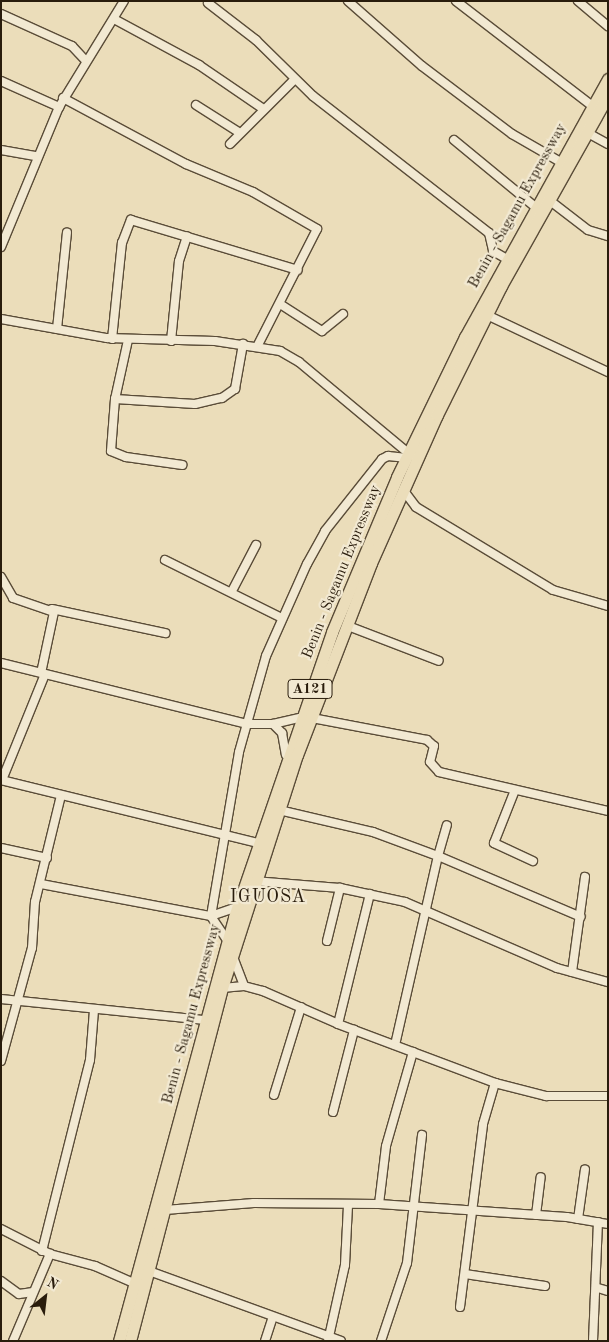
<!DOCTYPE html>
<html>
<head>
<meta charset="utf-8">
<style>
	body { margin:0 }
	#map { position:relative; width:609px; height:1342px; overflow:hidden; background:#ebddba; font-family:"Old Standard TT",serif }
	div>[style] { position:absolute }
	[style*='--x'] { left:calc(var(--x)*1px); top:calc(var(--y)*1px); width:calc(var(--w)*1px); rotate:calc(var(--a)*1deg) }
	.roads { filter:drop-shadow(1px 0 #5a4c38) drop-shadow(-1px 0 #5a4c38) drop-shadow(0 1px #5a4c38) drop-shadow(0 -1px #5a4c38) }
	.minor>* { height:8px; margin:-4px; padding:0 4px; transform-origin:4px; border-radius:4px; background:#f2e9d2 }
	.highway>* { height:11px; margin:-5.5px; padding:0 5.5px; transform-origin:5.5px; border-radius:5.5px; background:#ebddba }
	span { translate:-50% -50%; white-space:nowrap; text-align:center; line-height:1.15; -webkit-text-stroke:4.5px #f2e9d2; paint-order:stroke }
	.shield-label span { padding:1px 4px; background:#f2e9d2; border:1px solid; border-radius:4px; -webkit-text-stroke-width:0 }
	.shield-label { font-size:14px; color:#291c0c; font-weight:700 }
	.street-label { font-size:15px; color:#291c0c }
	.quarter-label { font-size:18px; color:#291c0c; letter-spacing:1px }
	.frame { position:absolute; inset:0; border:2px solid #291c0c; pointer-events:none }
	.north { position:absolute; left:20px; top:1272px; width:50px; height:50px; -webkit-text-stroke:4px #f2e9d2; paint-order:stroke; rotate:29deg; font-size:14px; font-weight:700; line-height:20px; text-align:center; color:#291c0c }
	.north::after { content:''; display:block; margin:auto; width:18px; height:22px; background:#291c0c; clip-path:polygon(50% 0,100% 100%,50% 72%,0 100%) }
</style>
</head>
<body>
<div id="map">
	<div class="roads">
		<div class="minor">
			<i style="--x:348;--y:1;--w:98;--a:41.3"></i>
			<i style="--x:422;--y:66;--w:113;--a:37.1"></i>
			<i style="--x:512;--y:134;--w:54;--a:29.9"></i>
			<i style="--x:456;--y:1;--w:175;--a:37.6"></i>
			<i style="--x:578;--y:1;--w:39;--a:40"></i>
			<i style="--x:208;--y:3;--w:61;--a:37.6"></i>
			<i style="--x:256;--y:40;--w:80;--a:44.5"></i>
			<i style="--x:313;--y:96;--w:223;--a:37.9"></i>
			<i style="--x:489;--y:233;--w:18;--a:77"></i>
			<i style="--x:493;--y:251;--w:14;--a:30"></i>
			<i style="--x:1;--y:14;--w:78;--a:24.3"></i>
			<i style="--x:72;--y:46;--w:19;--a:47"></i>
			<i style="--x:114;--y:19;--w:97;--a:28.4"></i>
			<i style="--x:199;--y:65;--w:76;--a:34.3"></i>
			<i style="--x:1;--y:81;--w:64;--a:24.1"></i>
			<i style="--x:63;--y:98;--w:140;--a:28.2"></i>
			<i style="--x:186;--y:164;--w:73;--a:22.7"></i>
			<i style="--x:253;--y:192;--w:74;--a:30"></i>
			<i style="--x:317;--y:229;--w:130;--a:117"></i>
			<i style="--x:196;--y:105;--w:52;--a:32.5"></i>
			<i style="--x:586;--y:132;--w:25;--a:29"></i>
			<i style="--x:454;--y:140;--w:104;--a:39.5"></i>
			<i style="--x:230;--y:144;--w:91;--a:-45"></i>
			<i style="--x:1;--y:150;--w:36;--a:10"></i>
			<i style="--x:549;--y:200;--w:49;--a:37.6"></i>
			<i style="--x:588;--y:230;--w:21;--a:17"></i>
			<i style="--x:1;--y:247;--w:152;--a:-67.5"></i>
			<i style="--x:59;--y:107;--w:124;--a:-58.5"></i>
			<i style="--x:280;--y:304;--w:50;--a:32.7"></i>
			<i style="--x:322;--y:331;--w:27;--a:-39"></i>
			<i style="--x:487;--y:315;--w:134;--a:25.2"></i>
			<i style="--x:1;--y:319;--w:108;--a:10.2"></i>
			<i style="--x:107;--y:338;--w:108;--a:1.6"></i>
			<i style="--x:215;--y:341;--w:66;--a:8.7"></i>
			<i style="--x:280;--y:351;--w:22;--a:30"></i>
			<i style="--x:299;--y:362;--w:147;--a:39.8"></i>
			<i style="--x:57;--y:329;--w:97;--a:-84.1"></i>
			<i style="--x:112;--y:339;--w:97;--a:-84.1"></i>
			<i style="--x:122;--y:243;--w:25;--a:-69"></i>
			<i style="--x:131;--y:220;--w:174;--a:16.7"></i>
			<i style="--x:128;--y:340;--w:60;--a:102.4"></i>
			<i style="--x:115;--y:399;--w:52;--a:94.4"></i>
			<i style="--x:111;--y:451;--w:16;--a:22"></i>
			<i style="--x:126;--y:457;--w:57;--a:8.1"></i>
			<i style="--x:171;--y:341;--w:80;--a:-84.3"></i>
			<i style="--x:179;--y:261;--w:26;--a:-72"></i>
			<i style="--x:115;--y:399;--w:80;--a:3.6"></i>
			<i style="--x:195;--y:404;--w:28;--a:-13"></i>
			<i style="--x:222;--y:398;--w:16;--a:-35"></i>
			<i style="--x:235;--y:389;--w:46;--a:-79.9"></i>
			<i style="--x:404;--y:491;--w:20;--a:53"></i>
			<i style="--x:416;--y:507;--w:160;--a:31.2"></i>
			<i style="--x:553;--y:590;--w:57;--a:16.2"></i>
			<i style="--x:165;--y:560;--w:131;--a:26.4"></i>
			<i style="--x:1;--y:577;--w:24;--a:60"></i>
			<i style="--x:13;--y:598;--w:43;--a:18.9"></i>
			<i style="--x:54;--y:612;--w:62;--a:102"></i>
			<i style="--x:232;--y:591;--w:52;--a:-62.4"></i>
			<i style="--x:52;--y:609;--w:116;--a:12"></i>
			<i style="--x:348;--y:626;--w:97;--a:21"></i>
			<i style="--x:1;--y:663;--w:253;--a:13.9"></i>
			<i style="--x:247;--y:724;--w:26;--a:0"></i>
			<i style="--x:273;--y:724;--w:27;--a:-13"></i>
			<i style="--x:312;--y:718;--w:117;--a:10.8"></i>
			<i style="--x:427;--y:740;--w:9;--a:41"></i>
			<i style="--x:434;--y:746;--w:16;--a:104"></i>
			<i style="--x:430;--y:762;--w:13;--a:48"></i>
			<i style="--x:439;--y:772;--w:173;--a:13"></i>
			<i style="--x:273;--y:724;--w:13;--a:45"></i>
			<i style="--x:282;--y:733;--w:22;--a:80"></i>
			<i style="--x:1;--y:780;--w:264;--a:13.8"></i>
			<i style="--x:2;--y:780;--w:114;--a:-67.9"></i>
			<i style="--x:515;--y:790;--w:57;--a:111.6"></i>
			<i style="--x:494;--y:843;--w:43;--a:24.8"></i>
			<i style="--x:279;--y:810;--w:97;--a:13.2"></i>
			<i style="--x:373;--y:832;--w:69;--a:20.3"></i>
			<i style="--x:438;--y:856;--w:32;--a:-74"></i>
			<i style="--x:1;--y:848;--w:47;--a:12.3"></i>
			<i style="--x:254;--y:881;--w:86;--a:4.7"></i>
			<i style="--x:340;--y:888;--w:66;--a:12.2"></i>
			<i style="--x:405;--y:902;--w:166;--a:23.5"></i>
			<i style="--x:557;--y:968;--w:53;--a:15.4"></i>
			<i style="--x:41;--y:884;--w:173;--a:10.7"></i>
			<i style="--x:211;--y:916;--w:28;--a:-19"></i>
			<i style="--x:227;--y:940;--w:29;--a:-124"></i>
			<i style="--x:211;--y:916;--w:166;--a:-80.3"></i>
			<i style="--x:239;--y:752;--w:100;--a:-74.3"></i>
			<i style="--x:266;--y:656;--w:101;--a:-66"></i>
			<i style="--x:307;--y:564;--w:38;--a:-61"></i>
			<i style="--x:325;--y:531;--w:92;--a:-51.6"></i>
			<i style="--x:382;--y:459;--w:7;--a:-27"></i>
			<i style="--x:388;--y:456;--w:19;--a:6"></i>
			<i style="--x:327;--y:941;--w:55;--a:-76.2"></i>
			<i style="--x:233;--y:957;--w:31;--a:69"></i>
			<i style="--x:572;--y:972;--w:96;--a:-82.2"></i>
			<i style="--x:222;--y:988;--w:22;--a:-5"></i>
			<i style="--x:244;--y:986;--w:20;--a:15"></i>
			<i style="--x:263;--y:991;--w:82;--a:23.7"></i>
			<i style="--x:338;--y:1024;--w:168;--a:20.6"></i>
			<i style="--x:495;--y:1083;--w:53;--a:14.3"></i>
			<i style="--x:546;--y:1096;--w:62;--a:0"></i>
			<i style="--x:1;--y:999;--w:203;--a:5.9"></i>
			<i style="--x:203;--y:1020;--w:8;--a:50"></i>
			<i style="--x:338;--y:1024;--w:134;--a:-76.2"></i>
			<i style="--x:395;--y:1045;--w:194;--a:-77.2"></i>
			<i style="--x:438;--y:856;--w:155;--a:23.1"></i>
			<i style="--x:1;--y:1061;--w:117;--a:-74.7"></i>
			<i style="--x:32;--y:948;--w:46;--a:-86.3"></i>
			<i style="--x:35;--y:902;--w:110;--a:-76.3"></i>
			<i style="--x:274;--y:1095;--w:92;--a:-72.9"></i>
			<i style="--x:333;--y:1112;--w:85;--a:-75.6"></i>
			<i style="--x:379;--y:1204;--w:58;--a:-83.1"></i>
			<i style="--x:386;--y:1146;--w:98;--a:-74"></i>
			<i style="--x:165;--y:1210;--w:89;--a:-4.5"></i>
			<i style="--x:254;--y:1203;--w:125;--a:0.5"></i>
			<i style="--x:379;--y:1204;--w:188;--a:4"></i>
			<i style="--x:567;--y:1217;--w:42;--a:9.7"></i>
			<i style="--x:536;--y:1215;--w:38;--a:-83"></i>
			<i style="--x:578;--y:1219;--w:50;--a:-82"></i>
			<i style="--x:1;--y:1229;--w:55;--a:27"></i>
			<i style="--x:50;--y:1254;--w:47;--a:14.9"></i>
			<i style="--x:95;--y:1266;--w:45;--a:23.7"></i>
			<i style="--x:42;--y:1251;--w:197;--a:-75.9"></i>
			<i style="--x:90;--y:1060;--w:50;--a:-85.4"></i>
			<i style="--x:149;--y:1271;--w:204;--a:20"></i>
			<i style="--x:465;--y:1274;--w:81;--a:8.5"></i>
			<i style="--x:1;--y:1281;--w:22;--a:36"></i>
			<i style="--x:19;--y:1294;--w:14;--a:-8"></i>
			<i style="--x:598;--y:1288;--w:10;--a:17"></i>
			<i style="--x:460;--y:1307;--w:184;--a:-82.8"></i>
			<i style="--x:483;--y:1124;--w:43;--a:-73.7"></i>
			<i style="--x:13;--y:1341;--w:95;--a:-67"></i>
			<i style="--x:265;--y:1341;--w:25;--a:-72"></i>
			<i style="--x:328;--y:1341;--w:78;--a:-77.4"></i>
			<i style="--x:345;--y:1265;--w:60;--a:-87.1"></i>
			<i style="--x:381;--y:1341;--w:82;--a:-71.6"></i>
			<i style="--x:407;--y:1263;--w:129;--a:-83.3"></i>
			<i style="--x:593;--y:1341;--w:119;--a:-87.6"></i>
		</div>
		<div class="highway">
			<i style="--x:119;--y:1341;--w:439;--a:-74.8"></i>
			<i style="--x:234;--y:917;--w:301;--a:-71"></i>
			<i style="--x:332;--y:632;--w:168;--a:-67.2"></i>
			<i style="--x:397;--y:477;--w:156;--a:-64.1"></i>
			<i style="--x:465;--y:337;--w:295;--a:-61"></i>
			<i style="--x:130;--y:1341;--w:365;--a:-75.4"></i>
			<i style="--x:222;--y:988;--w:245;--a:-72.2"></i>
			<i style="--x:297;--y:755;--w:206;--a:-68.9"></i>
			<i style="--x:371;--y:563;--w:162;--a:-66"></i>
			<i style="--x:437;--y:415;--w:144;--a:-63.6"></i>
			<i style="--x:501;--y:286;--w:219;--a:-60.7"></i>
		</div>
	</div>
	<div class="shield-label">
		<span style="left:310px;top:689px">A121</span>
	</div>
	<div class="street-label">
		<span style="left:518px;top:206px;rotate:-61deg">Benin - Sagamu Expressway</span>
		<span style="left:342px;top:572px;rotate:-68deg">Benin - Sagamu Expressway</span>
		<span style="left:192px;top:1014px;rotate:-75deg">Benin - Sagamu Expressway</span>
	</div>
	<div class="quarter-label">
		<span style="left:268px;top:897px">IGUOSA</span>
	</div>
	<div class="frame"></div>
	<div class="north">N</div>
</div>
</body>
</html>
